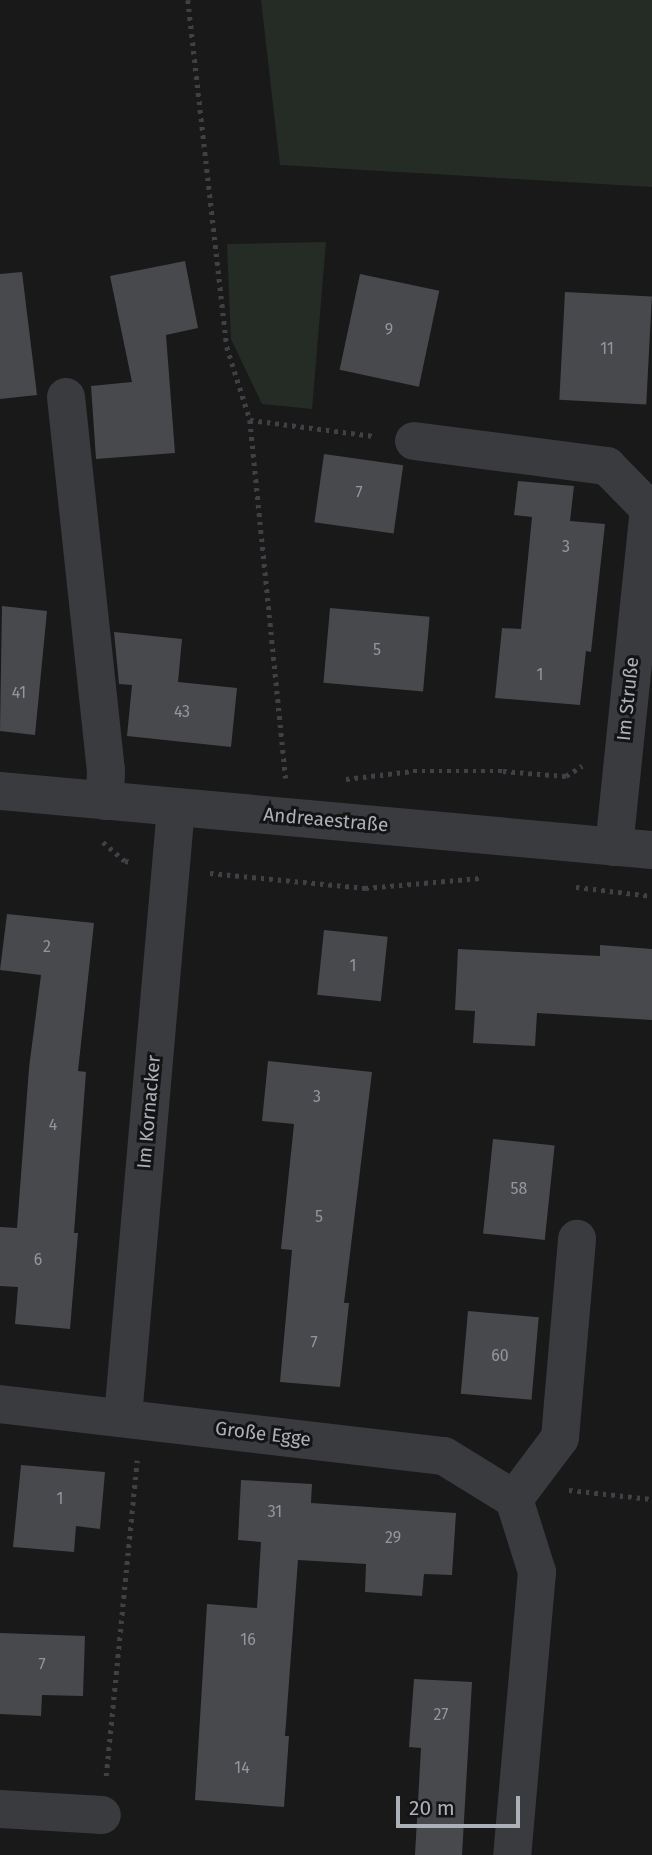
<!DOCTYPE html>
<html>
<head>
<meta charset="utf-8">
<style>
	body { margin:0 }
	#map { position:relative; width:652px; height:1855px; overflow:hidden; background:#19191a; font-family:"Fira Sans",sans-serif }
	div>[style] { position:absolute }
	[style*='--x'] { left:calc(var(--x)*1px); top:calc(var(--y)*1px); width:calc(var(--w)*1px); rotate:calc(var(--a)*1deg) }
	.green>* { inset:0; background:#252c26 }
	.building>* { inset:0; background:#48494d; transform-origin:0 0 }
	.path>* { height:4.5px; margin-top:-2.25px; transform-origin:0; background:repeating-linear-gradient(90deg,#404146 0 3.5px,transparent 0 8.5px) }
	.minor>* { height:38px; margin:-19px; padding:0 19px; transform-origin:19px; border-radius:19px; background:#3a3b3f }
	span { translate:-50% -50%; white-space:nowrap; text-align:center; line-height:1.15; -webkit-text-stroke:6px #141415; paint-order:stroke }
	.number-label { font-size:16px; color:#93969e }
	.number-label span { -webkit-text-stroke-width:0 }
	.street-label { font-size:19px; color:#acb0b9 }
	.scale { position:absolute; left:396px; top:1796px; width:124px; height:32px; box-sizing:border-box; border:4px solid #acb0b9; border-top:0; padding-left:9px; font-size:21px; line-height:24px; white-space:nowrap; color:#acb0b9; -webkit-text-stroke:5px #141415; paint-order:stroke }
</style>
</head>
<body>
<div id="map">
	<div class="green">
		<i style="clip-path:polygon(261px 0,652px 0,652px 187px,280px 165px)"></i>
		<i style="clip-path:polygon(326px 242px,312px 409px,262px 404px,231px 339px,227px 244px)"></i>
	</div>
	<div class="building">
		<i style="clip-path:polygon(185px 261px,198px 328px,166px 335px,175px 453px,96px 459px,91px 386px,132px 382px,110px 276px)"></i>
		<i style="clip-path:polygon(22px 272px,37px 395px,0 399px,0 274px)"></i>
		<i style="left:360px;top:274px;width:81px;height:98px;rotate:12deg"></i>
		<i style="left:565px;top:292px;width:87px;height:108px;rotate:3deg"></i>
		<i style="left:324px;top:454px;width:80px;height:69px;rotate:8deg"></i>
		<i style="clip-path:polygon(518px 481px,574px 486px,570px 521px,605px 524px,591px 652px,586px 651px,580px 705px,495px 698px,502px 628px,521px 629px,532px 517px,514px 515px)"></i>
		<i style="clip-path:polygon(2px 606px,47px 611px,35px 735px,0 731px)"></i>
		<i style="left:330px;top:608px;width:100px;height:75px;rotate:5deg"></i>
		<i style="clip-path:polygon(114px 632px,182px 639px,178px 682px,237px 688px,231px 747px,127px 736px,132px 685px,119px 684px)"></i>
		<i style="clip-path:polygon(7px 914px,94px 923px,78px 1071px,86px 1072px,74px 1233px,78px 1233px,70px 1329px,15px 1324px,18px 1287px,0 1286px,0 1227px,17px 1228px,29px 1068px,41px 975px,0 970px)"></i>
		<i style="left:324px;top:930px;width:64px;height:65px;rotate:6deg"></i>
		<i style="clip-path:polygon(600px 945px,652px 949px,652px 1020px,537px 1013px,535px 1046px,473px 1043px,475px 1011px,455px 1010px,458px 949px,600px 956px)"></i>
		<i style="clip-path:polygon(268px 1061px,372px 1072px,344px 1303px,349px 1303px,340px 1387px,280px 1382px,292px 1250px,281px 1249px,294px 1124px,262px 1121px)"></i>
		<i style="left:493px;top:1139px;width:62px;height:95px;rotate:6deg"></i>
		<i style="left:468px;top:1311px;width:71px;height:83px;rotate:5deg"></i>
		<i style="clip-path:polygon(21px 1465px,105px 1472px,100px 1529px,76px 1526px,74px 1552px,13px 1547px)"></i>
		<i style="clip-path:polygon(241px 1480px,312px 1484px,311px 1503px,456px 1513px,452px 1575px,424px 1574px,422px 1596px,365px 1592px,366px 1564px,298px 1560px,285px 1736px,289px 1736px,284px 1807px,195px 1800px,207px 1604px,257px 1608px,261px 1542px,238px 1540px)"></i>
		<i style="clip-path:polygon(0 1633px,85px 1636px,83px 1696px,42px 1695px,41px 1716px,0 1714px)"></i>
		<i style="clip-path:polygon(414px 1679px,472px 1682px,462px 1855px,415px 1855px,421px 1748px,409px 1747px)"></i>
	</div>
	<div class="path">
		<i style="--x:188;--y:0;--w:349;--a:83.6"></i>
		<i style="--x:227;--y:347;--w:77;--a:72.5"></i>
		<i style="--x:250;--y:420;--w:360;--a:84.3"></i>
		<i style="--x:250;--y:420;--w:125;--a:7.4"></i>
		<i style="--x:346;--y:779;--w:67;--a:-6.8"></i>
		<i style="--x:413;--y:771;--w:90;--a:0"></i>
		<i style="--x:503;--y:771;--w:63;--a:4.5"></i>
		<i style="--x:566;--y:776;--w:19;--a:-32"></i>
		<i style="--x:103;--y:842;--w:29;--a:41"></i>
		<i style="--x:125;--y:861;--w:7;--a:8"></i>
		<i style="--x:210;--y:873;--w:156;--a:5.5"></i>
		<i style="--x:365;--y:888;--w:116;--a:-4.9"></i>
		<i style="--x:576;--y:887;--w:77;--a:6.8"></i>
		<i style="--x:569;--y:1490;--w:83;--a:6.2"></i>
		<i style="--x:106;--y:1776;--w:317;--a:-84.4"></i>
	</div>
	<div class="minor">
		<i style="--x:66;--y:397;--w:375;--a:83.9"></i>
		<i style="--x:106;--y:770;--w:31;--a:92"></i>
		<i style="--x:414;--y:441;--w:195;--a:7.4"></i>
		<i style="--x:607;--y:466;--w:64;--a:45.6"></i>
		<i style="--x:0;--y:791;--w:655;--a:5.17"></i>
		<i style="--x:614;--y:847;--w:340;--a:-84.1"></i>
		<i style="--x:0;--y:1404;--w:447;--a:6.7"></i>
		<i style="--x:444;--y:1456;--w:82;--a:31.6"></i>
		<i style="--x:514;--y:1499;--w:77;--a:72.5"></i>
		<i style="--x:537;--y:1572;--w:284;--a:95"></i>
		<i style="--x:123;--y:1417;--w:611;--a:-85.03"></i>
		<i style="--x:514;--y:1499;--w:76;--a:-53"></i>
		<i style="--x:560;--y:1438;--w:200;--a:-85.1"></i>
		<i style="--x:0;--y:1809;--w:102;--a:3.4"></i>
	</div>
	<div class="number-label">
		<span style="left:389px;top:330px">9</span>
		<span style="left:607px;top:349px">11</span>
		<span style="left:359px;top:493px">7</span>
		<span style="left:566px;top:547px">3</span>
		<span style="left:377px;top:650px">5</span>
		<span style="left:540px;top:675px">1</span>
		<span style="left:19px;top:693px">41</span>
		<span style="left:182px;top:712px">43</span>
		<span style="left:47px;top:947px">2</span>
		<span style="left:353px;top:966px">1</span>
		<span style="left:317px;top:1097px">3</span>
		<span style="left:53px;top:1125px">4</span>
		<span style="left:519px;top:1189px">58</span>
		<span style="left:319px;top:1217px">5</span>
		<span style="left:38px;top:1260px">6</span>
		<span style="left:314px;top:1343px">7</span>
		<span style="left:500px;top:1356px">60</span>
		<span style="left:60px;top:1499px">1</span>
		<span style="left:275px;top:1512px">31</span>
		<span style="left:393px;top:1538px">29</span>
		<span style="left:248px;top:1640px">16</span>
		<span style="left:42px;top:1665px">7</span>
		<span style="left:441px;top:1715px">27</span>
		<span style="left:242px;top:1768px">14</span>
	</div>
	<div class="street-label">
		<span style="left:628px;top:699px;rotate:-84deg">Im Struße</span>
		<span style="left:326px;top:820px;rotate:5deg">Andreaestraße</span>
		<span style="left:149px;top:1112px;rotate:-85deg">Im Kornacker</span>
		<span style="left:263px;top:1434px;rotate:7deg">Große Egge</span>
	</div>
	<div class="scale">20 m</div>
</div>
</body>
</html>
